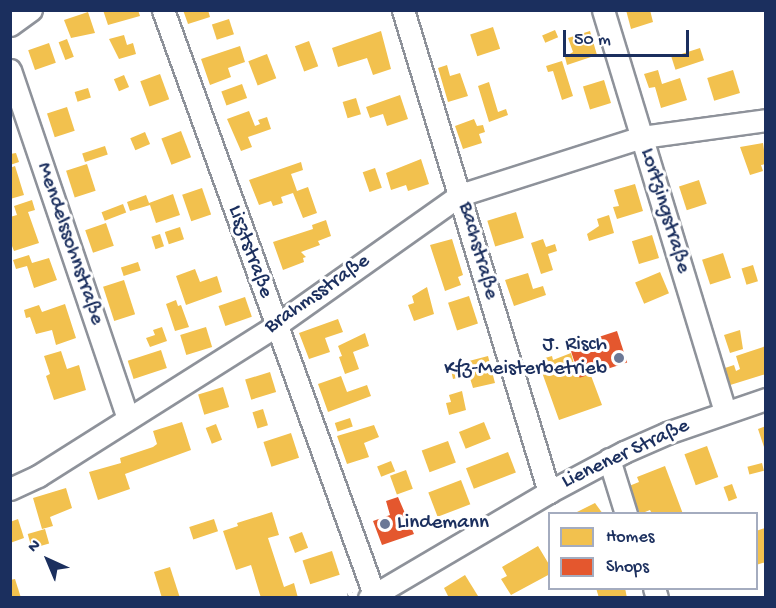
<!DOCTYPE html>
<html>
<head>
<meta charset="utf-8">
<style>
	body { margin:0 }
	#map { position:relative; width:776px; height:608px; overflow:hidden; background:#fff; font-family:"Gochi Hand",sans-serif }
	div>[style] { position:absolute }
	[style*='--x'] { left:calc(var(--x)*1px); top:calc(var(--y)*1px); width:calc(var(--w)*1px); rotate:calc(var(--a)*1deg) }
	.homes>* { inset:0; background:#f2c14e; transform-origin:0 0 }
	.shops>* { inset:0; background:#e4572e; transform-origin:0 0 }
	.path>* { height:3px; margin-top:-1.5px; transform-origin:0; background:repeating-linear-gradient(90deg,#b9bcc1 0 1.5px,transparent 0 6px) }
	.roads { filter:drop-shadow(2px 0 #8e929a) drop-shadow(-2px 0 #8e929a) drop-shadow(0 2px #8e929a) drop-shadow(0 -2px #8e929a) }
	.minor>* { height:21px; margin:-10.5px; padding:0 10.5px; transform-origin:10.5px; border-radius:10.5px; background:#fff }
	.dots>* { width:16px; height:16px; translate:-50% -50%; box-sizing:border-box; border:3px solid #fff; border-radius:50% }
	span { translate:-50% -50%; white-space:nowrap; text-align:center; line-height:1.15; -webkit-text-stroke:6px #fff; paint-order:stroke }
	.street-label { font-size:21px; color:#1b2f5e }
	.poi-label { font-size:21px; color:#1b2f5e }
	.right { translate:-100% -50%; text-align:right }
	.left { translate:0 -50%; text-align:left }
	.frame { position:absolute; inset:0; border:12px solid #1b2f5e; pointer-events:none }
	.legend { position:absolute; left:548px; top:512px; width:210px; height:78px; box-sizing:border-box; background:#fff; border:2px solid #a4acbf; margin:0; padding:8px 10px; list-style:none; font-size:18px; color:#1b2f5e }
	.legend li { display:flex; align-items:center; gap:12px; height:30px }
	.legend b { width:30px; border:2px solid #a4acbf }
	.north { position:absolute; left:18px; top:530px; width:60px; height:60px; -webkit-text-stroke:4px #fff; paint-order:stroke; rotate:316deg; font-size:16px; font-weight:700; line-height:24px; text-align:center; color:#1b2f5e }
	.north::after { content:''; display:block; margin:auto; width:21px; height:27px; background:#1b2f5e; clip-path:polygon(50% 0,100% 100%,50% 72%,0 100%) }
	.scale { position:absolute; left:563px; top:30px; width:126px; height:27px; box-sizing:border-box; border:3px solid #1b2f5e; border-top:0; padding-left:8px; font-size:18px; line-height:21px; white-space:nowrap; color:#1b2f5e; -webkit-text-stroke:4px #fff; paint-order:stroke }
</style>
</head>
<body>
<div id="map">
	<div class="homes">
		<i style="clip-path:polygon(103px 10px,138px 10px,140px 16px,108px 25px)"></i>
		<i style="clip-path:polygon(183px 10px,208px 10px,210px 17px,188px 24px)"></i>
		<i style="clip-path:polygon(626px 10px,650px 10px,653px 22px,631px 29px)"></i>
		<i style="clip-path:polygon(88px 12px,95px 33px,71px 38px,64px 20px)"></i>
		<i style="left:229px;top:19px;width:16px;height:18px;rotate:72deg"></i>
		<i style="left:493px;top:27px;width:23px;height:24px;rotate:72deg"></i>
		<i style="left:555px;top:30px;width:8px;height:14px;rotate:67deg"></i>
		<i style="clip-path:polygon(381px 31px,391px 69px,373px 75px,367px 58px,338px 67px,332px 48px)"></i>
		<i style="clip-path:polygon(590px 31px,597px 55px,567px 65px,565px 57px,573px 52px,568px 38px)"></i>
		<i style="clip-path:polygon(124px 35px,127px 45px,133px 43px,136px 54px,119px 59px,109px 39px)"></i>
		<i style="left:67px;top:39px;width:19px;height:9px;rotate:69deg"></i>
		<i style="left:309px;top:41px;width:27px;height:15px;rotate:70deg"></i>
		<i style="left:49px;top:43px;width:21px;height:22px;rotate:71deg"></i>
		<i style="clip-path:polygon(240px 46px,245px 62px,228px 68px,231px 77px,210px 85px,201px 59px)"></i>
		<i style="left:700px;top:48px;width:13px;height:30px;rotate:72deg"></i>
		<i style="left:267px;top:54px;width:26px;height:20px;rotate:69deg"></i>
		<i style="clip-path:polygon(562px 61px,573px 96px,562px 100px,553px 71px,548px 72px,546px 66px)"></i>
		<i style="clip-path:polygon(447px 65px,450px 76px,460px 73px,468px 96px,448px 102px,438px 68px)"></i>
		<i style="clip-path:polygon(658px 70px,662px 84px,680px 78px,687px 100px,661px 108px,655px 87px,649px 88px,644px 74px)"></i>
		<i style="left:733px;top:70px;width:24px;height:27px;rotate:73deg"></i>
		<i style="left:160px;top:74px;width:27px;height:21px;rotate:70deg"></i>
		<i style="left:124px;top:75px;width:13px;height:11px;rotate:67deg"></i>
		<i style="left:604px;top:80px;width:24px;height:22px;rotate:73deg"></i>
		<i style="clip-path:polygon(489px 82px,498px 112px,506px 109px,508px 115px,489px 122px,478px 86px)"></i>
		<i style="left:242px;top:84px;width:15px;height:22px;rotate:70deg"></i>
		<i style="left:88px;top:88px;width:10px;height:14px;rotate:73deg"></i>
		<i style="clip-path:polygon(400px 95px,408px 119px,387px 126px,383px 114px,370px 118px,366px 107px)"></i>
		<i style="left:356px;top:98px;width:17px;height:14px;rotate:73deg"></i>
		<i style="left:67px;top:107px;width:25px;height:21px;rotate:72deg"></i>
		<i style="clip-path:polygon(249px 111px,255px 126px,260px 124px,258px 120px,267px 117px,271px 129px,248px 137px,252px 147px,241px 151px,227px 119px)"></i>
		<i style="clip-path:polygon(474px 119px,477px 126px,483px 125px,485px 132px,479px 134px,482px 143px,463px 149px,455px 126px)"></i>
		<i style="left:181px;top:131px;width:28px;height:21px;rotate:69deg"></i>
		<i style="left:145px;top:132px;width:13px;height:16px;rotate:67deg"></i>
		<i style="clip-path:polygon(763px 143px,766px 164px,761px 165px,763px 171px,750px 175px,740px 147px)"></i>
		<i style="left:105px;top:146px;width:9px;height:24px;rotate:72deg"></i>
		<i style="clip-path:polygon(16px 153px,19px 162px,10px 165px,10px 154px)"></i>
		<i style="clip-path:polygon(421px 159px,429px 184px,408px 191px,406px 185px,391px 190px,386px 173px)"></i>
		<i style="clip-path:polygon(301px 162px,303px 170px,291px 174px,297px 191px,308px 187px,317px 213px,303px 218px,293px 193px,281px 197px,283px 203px,273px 206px,271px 201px,259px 205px,249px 180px)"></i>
		<i style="left:87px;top:164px;width:28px;height:22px;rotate:72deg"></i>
		<i style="clip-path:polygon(15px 166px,24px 195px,10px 199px,10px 168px)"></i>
		<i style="left:375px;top:168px;width:21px;height:13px;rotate:71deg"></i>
		<i style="left:699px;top:180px;width:25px;height:21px;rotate:72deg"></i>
		<i style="clip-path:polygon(635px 184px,643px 211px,617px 219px,613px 207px,619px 206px,614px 190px)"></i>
		<i style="left:202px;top:188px;width:28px;height:21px;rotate:71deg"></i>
		<i style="clip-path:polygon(173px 194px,180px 215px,156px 223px,150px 205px,130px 211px,127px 202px,146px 195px,149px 203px)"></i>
		<i style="clip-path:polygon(32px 200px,35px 210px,28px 212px,39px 243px,14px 251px,10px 241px,10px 217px,17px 215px,14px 206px)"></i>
		<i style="left:123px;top:204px;width:9px;height:23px;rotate:69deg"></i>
		<i style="left:516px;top:212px;width:27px;height:30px;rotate:73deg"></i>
		<i style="clip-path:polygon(609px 215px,614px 233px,589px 241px,587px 234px,599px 226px,597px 219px)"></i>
		<i style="clip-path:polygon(326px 220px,331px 236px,318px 241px,320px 245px,301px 252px,306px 257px,303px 258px,304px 262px,283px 270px,273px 242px,313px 229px,312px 225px)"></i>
		<i style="left:106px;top:223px;width:24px;height:22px;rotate:71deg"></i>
		<i style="left:180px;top:227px;width:13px;height:16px;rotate:72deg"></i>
		<i style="left:160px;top:234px;width:13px;height:9px;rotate:72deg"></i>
		<i style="left:652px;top:235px;width:24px;height:21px;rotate:73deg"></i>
		<i style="clip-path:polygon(452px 239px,463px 275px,458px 277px,461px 285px,445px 291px,430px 245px)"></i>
		<i style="clip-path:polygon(543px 239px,546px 247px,555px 244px,557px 251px,548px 254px,553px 270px,541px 274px,531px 243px)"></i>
		<i style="left:723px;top:253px;width:26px;height:22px;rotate:72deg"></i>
		<i style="clip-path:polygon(29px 255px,32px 263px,49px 258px,57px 280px,34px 288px,27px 266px,16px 269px,13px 260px)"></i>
		<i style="left:138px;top:262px;width:9px;height:18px;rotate:72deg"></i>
		<i style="left:753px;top:265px;width:17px;height:12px;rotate:73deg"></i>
		<i style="clip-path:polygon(195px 269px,200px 282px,217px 276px,222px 292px,186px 305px,176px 276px)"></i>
		<i style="left:660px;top:272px;width:23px;height:27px;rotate:67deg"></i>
		<i style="clip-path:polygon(528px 273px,533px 289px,543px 286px,546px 295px,514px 306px,505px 280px)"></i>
		<i style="left:124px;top:280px;width:36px;height:22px;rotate:72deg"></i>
		<i style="clip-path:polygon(427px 287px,434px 314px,414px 321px,408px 305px,414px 303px,412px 296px)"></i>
		<i style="left:469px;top:296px;width:29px;height:22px;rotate:72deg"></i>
		<i style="left:245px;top:297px;width:21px;height:28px;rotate:71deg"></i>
		<i style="clip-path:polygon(176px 300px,178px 306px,181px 305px,189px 327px,175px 331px,166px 304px)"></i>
		<i style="clip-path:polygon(65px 304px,76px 338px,56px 345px,52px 330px,36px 334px,30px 317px,26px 318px,24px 310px,39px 305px,42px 312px)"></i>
		<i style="clip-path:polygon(338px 319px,343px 332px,325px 338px,330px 352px,309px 359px,299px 333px)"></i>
		<i style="clip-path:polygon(162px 327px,167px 341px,150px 347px,146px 338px,155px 335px,153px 330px)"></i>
		<i style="left:206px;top:327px;width:21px;height:27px;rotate:73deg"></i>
		<i style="clip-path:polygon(740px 330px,743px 349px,730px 353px,724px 335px)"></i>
		<i style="clip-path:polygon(365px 333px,369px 346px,353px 352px,359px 369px,345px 374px,339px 357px,342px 356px,338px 346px)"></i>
		<i style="clip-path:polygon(766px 346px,766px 374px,727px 386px,722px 372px,725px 368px,734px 365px,736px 371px,740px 369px,736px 356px)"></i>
		<i style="left:161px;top:350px;width:19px;height:35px;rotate:72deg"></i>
		<i style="clip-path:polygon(61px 351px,67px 369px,79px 365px,86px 390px,54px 400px,46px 376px,50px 374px,44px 356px)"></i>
		<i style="clip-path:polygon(571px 353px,578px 377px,590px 373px,602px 405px,559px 420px,539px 364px,546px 362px,545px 358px,552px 356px,553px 360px)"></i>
		<i style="clip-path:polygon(488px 356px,495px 383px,473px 388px,469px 375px,453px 379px,450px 366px)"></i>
		<i style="left:270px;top:372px;width:21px;height:26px;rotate:73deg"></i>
		<i style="clip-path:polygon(341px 376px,347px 392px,367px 385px,371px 396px,328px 412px,318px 384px)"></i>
		<i style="left:223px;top:387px;width:21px;height:26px;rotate:73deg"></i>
		<i style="clip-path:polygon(462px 391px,466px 410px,449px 415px,446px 403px,451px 402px,449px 395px)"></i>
		<i style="left:263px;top:409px;width:17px;height:11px;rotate:73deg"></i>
		<i style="left:350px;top:418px;width:9px;height:16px;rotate:72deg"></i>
		<i style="clip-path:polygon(182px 422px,191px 450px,125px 474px,130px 489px,98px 500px,89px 472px,121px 463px,120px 458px,153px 447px,157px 444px,153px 431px)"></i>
		<i style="left:484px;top:422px;width:18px;height:27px;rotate:68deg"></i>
		<i style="left:216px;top:424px;width:17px;height:11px;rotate:69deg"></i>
		<i style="clip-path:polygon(374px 425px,379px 437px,364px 443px,369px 457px,347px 464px,337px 436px)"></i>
		<i style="clip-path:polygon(766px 426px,766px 450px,765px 450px,758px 429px)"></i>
		<i style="left:291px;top:433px;width:26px;height:29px;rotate:72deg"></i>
		<i style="left:448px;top:441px;width:23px;height:28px;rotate:70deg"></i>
		<i style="left:707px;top:446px;width:33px;height:24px;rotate:70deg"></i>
		<i style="left:508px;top:452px;width:22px;height:45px;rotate:69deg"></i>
		<i style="left:391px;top:461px;width:11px;height:15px;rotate:68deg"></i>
		<i style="left:762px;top:463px;width:8px;height:15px;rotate:76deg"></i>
		<i style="clip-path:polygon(665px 466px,683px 514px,652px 514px,650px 510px,640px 514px,629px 486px,639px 482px,637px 477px)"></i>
		<i style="left:406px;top:470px;width:20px;height:17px;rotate:70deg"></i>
		<i style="left:461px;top:480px;width:26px;height:35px;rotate:69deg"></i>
		<i style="left:732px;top:484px;width:15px;height:9px;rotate:70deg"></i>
		<i style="clip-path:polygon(66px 488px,72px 508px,50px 517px,53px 526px,42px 529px,33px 498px)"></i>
		<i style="clip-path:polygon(595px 503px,603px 514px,573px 514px)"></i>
		<i style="clip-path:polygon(272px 512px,279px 535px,268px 538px,284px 587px,294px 583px,298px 598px,261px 598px,251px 565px,236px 570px,223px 531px,238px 526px,237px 523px)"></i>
		<i style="clip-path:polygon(18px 519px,24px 538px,10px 543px,10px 522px)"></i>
		<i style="left:214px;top:519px;width:13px;height:26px;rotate:72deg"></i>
		<i style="clip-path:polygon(765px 528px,766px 562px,756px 565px,756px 531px)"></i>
		<i style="left:45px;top:529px;width:15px;height:18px;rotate:74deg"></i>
		<i style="left:302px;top:532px;width:17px;height:14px;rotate:69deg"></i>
		<i style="clip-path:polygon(538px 546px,550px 566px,550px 574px,511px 595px,501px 579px,507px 576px,502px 567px)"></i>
		<i style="left:332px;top:551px;width:25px;height:31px;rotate:72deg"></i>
		<i style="clip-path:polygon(170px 567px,180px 598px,162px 598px,154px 572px)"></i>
		<i style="clip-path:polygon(465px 575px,478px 596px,449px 598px,444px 588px)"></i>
		<i style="clip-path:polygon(15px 579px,21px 598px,10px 598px,10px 580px)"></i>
		<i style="clip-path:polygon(596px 588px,625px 588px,627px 598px,599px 598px)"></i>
	</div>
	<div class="shops">
		<i style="left:617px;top:331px;width:33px;height:50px;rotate:72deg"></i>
		<i style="clip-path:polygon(398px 497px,414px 534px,382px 545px,373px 521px,390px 515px,386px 501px)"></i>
	</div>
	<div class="path">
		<i style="--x:342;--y:598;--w:12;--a:-31"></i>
	</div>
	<div class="roads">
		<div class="minor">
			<i style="--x:163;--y:10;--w:621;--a:70.14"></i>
			<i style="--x:403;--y:10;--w:504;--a:73.15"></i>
			<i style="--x:603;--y:10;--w:420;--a:73.1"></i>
			<i style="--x:10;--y:25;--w:26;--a:-36"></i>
			<i style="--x:10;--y:70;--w:368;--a:71.3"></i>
			<i style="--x:609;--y:459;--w:58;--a:72.8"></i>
			<i style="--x:10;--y:489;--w:31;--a:-25"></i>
			<i style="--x:38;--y:476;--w:280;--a:-32.3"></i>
			<i style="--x:275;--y:326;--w:227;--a:-35.3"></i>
			<i style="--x:460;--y:195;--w:191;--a:-17.7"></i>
			<i style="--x:642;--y:137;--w:125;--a:-7.8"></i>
			<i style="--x:654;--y:588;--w:10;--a:73"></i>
			<i style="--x:369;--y:598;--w:209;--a:-30.5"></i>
			<i style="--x:549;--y:492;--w:85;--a:-28.1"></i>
			<i style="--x:624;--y:452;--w:47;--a:-23.8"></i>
			<i style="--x:667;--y:433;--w:105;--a:-19"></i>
		</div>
	</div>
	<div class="dots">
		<i style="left:619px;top:358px;background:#6b7896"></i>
		<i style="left:385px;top:524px;background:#6b7896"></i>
	</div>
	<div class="street-label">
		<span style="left:664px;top:211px;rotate:73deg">Lortzingstraße</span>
		<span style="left:69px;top:244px;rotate:71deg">Mendelssohnstraße</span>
		<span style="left:477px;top:251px;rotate:74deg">Bachstraße</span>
		<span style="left:249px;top:252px;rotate:70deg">Lisztstraße</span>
		<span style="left:318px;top:295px;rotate:-35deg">Brahmsstraße</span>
		<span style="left:626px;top:455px;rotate:-25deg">Lienener Straße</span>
	</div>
	<div class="poi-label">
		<span class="right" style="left:607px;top:358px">J. Risch<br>Kfz-Meisterbetrieb</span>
		<span class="left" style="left:397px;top:524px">Lindemann</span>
	</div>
	<div class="frame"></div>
	<ul class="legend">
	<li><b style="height:16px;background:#f2c14e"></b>Homes</li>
	<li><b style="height:16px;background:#e4572e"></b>Shops</li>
	</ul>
	<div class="north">N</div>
	<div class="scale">50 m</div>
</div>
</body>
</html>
